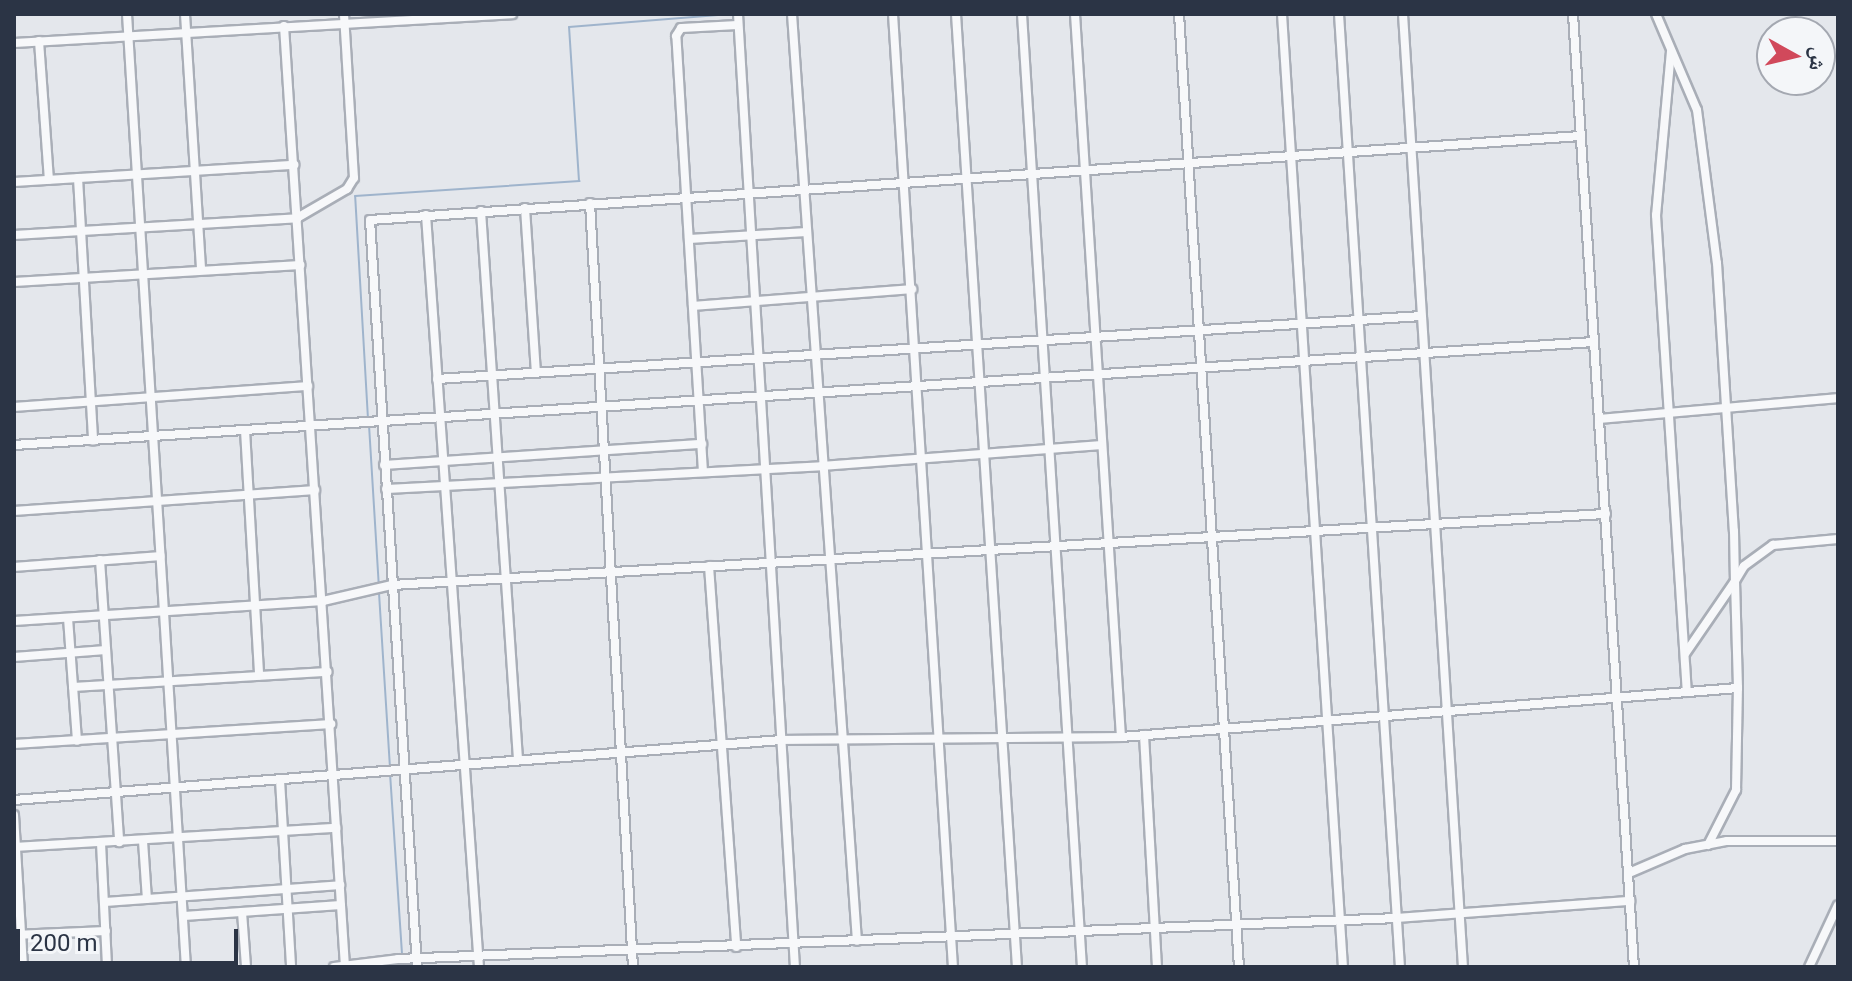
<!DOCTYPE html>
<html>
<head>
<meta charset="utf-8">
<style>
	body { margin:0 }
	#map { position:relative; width:1852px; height:981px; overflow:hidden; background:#e4e7ec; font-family:Roboto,"Noto Naskh Arabic",sans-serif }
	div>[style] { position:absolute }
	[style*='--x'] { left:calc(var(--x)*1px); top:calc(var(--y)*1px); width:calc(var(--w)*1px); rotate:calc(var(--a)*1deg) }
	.stream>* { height:2px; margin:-1px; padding:0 1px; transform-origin:1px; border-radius:1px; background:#9fb4cc }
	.roads { filter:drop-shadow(2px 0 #a9aeb7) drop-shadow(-2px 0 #a9aeb7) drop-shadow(0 2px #a9aeb7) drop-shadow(0 -2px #a9aeb7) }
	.minor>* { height:8px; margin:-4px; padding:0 4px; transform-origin:4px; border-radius:4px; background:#f7f8fa }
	span { translate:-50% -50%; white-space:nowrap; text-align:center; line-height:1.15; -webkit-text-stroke:7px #f4f6f9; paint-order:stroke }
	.frame { position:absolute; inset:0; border:16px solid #2b3445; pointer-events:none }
	.north { position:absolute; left:1756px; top:16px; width:80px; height:80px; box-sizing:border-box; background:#f4f6f9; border:2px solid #a4a8b1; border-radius:50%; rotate:98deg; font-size:22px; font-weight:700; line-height:32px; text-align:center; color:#2b3445 }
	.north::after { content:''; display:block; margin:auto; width:28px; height:36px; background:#d1495b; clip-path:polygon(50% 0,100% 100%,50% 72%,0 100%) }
	.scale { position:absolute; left:16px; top:929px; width:222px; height:36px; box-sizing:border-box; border:4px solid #2b3445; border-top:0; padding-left:10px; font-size:24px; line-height:28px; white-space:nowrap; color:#2b3445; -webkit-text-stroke:6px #f4f6f9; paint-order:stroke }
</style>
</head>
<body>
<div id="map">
	<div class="stream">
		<i style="--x:368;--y:419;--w:223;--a:-93.3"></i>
		<i style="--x:355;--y:196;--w:225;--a:-3.8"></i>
		<i style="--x:579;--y:181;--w:154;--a:-93.7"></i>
		<i style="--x:569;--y:27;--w:162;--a:-4.6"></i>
		<i style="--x:369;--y:425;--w:162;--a:86.5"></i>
		<i style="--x:379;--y:593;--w:173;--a:86.4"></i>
		<i style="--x:390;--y:773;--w:181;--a:86.2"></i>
	</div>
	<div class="roads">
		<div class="minor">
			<i style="--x:127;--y:14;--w:955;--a:86.46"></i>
			<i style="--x:185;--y:14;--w:256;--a:86.4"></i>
			<i style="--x:738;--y:14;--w:955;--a:86.58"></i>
			<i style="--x:792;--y:14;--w:929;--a:85.99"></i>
			<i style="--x:893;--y:14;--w:955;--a:86.4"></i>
			<i style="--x:956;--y:14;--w:955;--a:86.34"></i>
			<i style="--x:1022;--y:14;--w:955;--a:86.4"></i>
			<i style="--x:1075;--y:14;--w:724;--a:86.36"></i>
			<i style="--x:1179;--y:14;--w:955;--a:86.4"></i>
			<i style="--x:1282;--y:14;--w:955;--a:86.34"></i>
			<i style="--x:1339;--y:14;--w:955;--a:86.34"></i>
			<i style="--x:1403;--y:14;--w:955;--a:86.4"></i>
			<i style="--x:1573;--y:14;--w:955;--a:86.34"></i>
			<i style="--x:1656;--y:14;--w:104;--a:66.9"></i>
			<i style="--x:1697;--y:110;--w:154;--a:82.6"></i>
			<i style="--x:1717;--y:263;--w:269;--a:86.4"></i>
			<i style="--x:1734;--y:531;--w:50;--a:88.9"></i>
			<i style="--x:1735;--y:581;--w:88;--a:124.4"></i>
			<i style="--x:284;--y:26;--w:943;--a:86.29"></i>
			<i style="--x:39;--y:41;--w:139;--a:85.9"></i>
			<i style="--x:14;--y:43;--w:499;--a:-3.3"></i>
			<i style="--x:1671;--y:51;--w:165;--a:95.2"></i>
			<i style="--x:1656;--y:215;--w:478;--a:86.3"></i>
			<i style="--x:78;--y:178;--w:263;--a:86.7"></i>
			<i style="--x:14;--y:182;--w:281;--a:-3.5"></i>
			<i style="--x:590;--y:203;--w:765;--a:86.78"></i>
			<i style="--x:525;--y:208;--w:164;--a:86.2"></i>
			<i style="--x:481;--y:211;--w:549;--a:86.14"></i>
			<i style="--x:426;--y:215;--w:754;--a:85.97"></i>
			<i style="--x:14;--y:235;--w:284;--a:-3.4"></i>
			<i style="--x:297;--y:218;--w:58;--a:-30.1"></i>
			<i style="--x:347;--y:189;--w:13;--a:-58"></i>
			<i style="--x:354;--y:178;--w:164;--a:-93.5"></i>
			<i style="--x:689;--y:239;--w:118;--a:-3.4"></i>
			<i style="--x:14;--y:282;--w:287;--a:-3.4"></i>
			<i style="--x:693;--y:306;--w:220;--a:-4.4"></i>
			<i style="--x:437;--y:379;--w:986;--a:-3.66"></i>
			<i style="--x:14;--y:407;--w:295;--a:-4.1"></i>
			<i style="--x:1600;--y:419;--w:239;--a:-5"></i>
			<i style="--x:245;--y:430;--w:246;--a:86.7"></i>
			<i style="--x:14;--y:445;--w:1583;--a:-3.73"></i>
			<i style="--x:384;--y:465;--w:319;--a:-3.8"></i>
			<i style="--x:703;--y:472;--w:437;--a:-93.5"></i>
			<i style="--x:676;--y:36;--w:9;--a:-58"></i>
			<i style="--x:681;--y:28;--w:57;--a:-3"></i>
			<i style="--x:386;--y:489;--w:437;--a:-3"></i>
			<i style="--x:822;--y:466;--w:280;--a:-4.3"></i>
			<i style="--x:14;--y:511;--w:302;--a:-4"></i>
			<i style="--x:100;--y:560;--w:283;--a:86.1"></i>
			<i style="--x:709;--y:566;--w:382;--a:85.9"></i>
			<i style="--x:14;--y:567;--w:147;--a:-4.3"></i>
			<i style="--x:68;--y:618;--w:123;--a:85.8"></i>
			<i style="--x:14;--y:621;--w:310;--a:-3.7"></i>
			<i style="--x:323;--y:601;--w:71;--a:-13.1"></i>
			<i style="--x:392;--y:585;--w:1216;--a:-3.35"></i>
			<i style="--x:14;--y:657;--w:92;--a:-4.4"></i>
			<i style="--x:73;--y:687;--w:255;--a:-3.4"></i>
			<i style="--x:1144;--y:735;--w:232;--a:86.8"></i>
			<i style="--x:14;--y:744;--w:318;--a:-3.6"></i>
			<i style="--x:280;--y:780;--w:187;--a:86.6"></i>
			<i style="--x:14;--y:800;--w:769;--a:-4.47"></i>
			<i style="--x:781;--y:740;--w:340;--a:-0.5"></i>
			<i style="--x:1121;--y:737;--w:619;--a:-4.54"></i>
			<i style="--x:1738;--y:688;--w:107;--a:-91.6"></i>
			<i style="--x:1735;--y:581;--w:17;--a:-59"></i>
			<i style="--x:1744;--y:566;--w:36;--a:-36"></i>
			<i style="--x:1773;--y:545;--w:65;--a:-5.3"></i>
			<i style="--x:14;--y:815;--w:152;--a:86.6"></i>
			<i style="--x:143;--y:841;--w:58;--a:86.1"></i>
			<i style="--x:101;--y:843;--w:124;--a:87.2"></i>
			<i style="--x:1708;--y:845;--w:62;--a:-63"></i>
			<i style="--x:1736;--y:790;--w:102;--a:-88.9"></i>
			<i style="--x:14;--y:847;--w:323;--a:-3.4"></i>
			<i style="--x:1629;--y:873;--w:61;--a:-23.2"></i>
			<i style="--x:1685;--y:849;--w:43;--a:-10.8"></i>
			<i style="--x:1727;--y:841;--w:111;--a:0"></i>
			<i style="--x:105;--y:902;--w:236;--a:-4.1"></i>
			<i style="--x:242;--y:912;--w:55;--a:85.8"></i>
			<i style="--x:184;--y:916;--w:157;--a:-4"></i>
			<i style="--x:14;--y:935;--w:92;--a:-2.5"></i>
			<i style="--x:334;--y:967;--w:64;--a:-7.1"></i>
			<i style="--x:398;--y:959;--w:1000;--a:-2.35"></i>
			<i style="--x:1397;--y:918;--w:234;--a:-4.2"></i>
			<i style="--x:417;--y:967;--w:748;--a:-93.6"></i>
			<i style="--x:370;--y:220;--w:1214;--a:-3.97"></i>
			<i style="--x:1809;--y:967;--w:68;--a:-64.9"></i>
		</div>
	</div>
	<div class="frame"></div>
	<div class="north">ش</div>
	<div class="scale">200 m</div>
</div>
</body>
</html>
